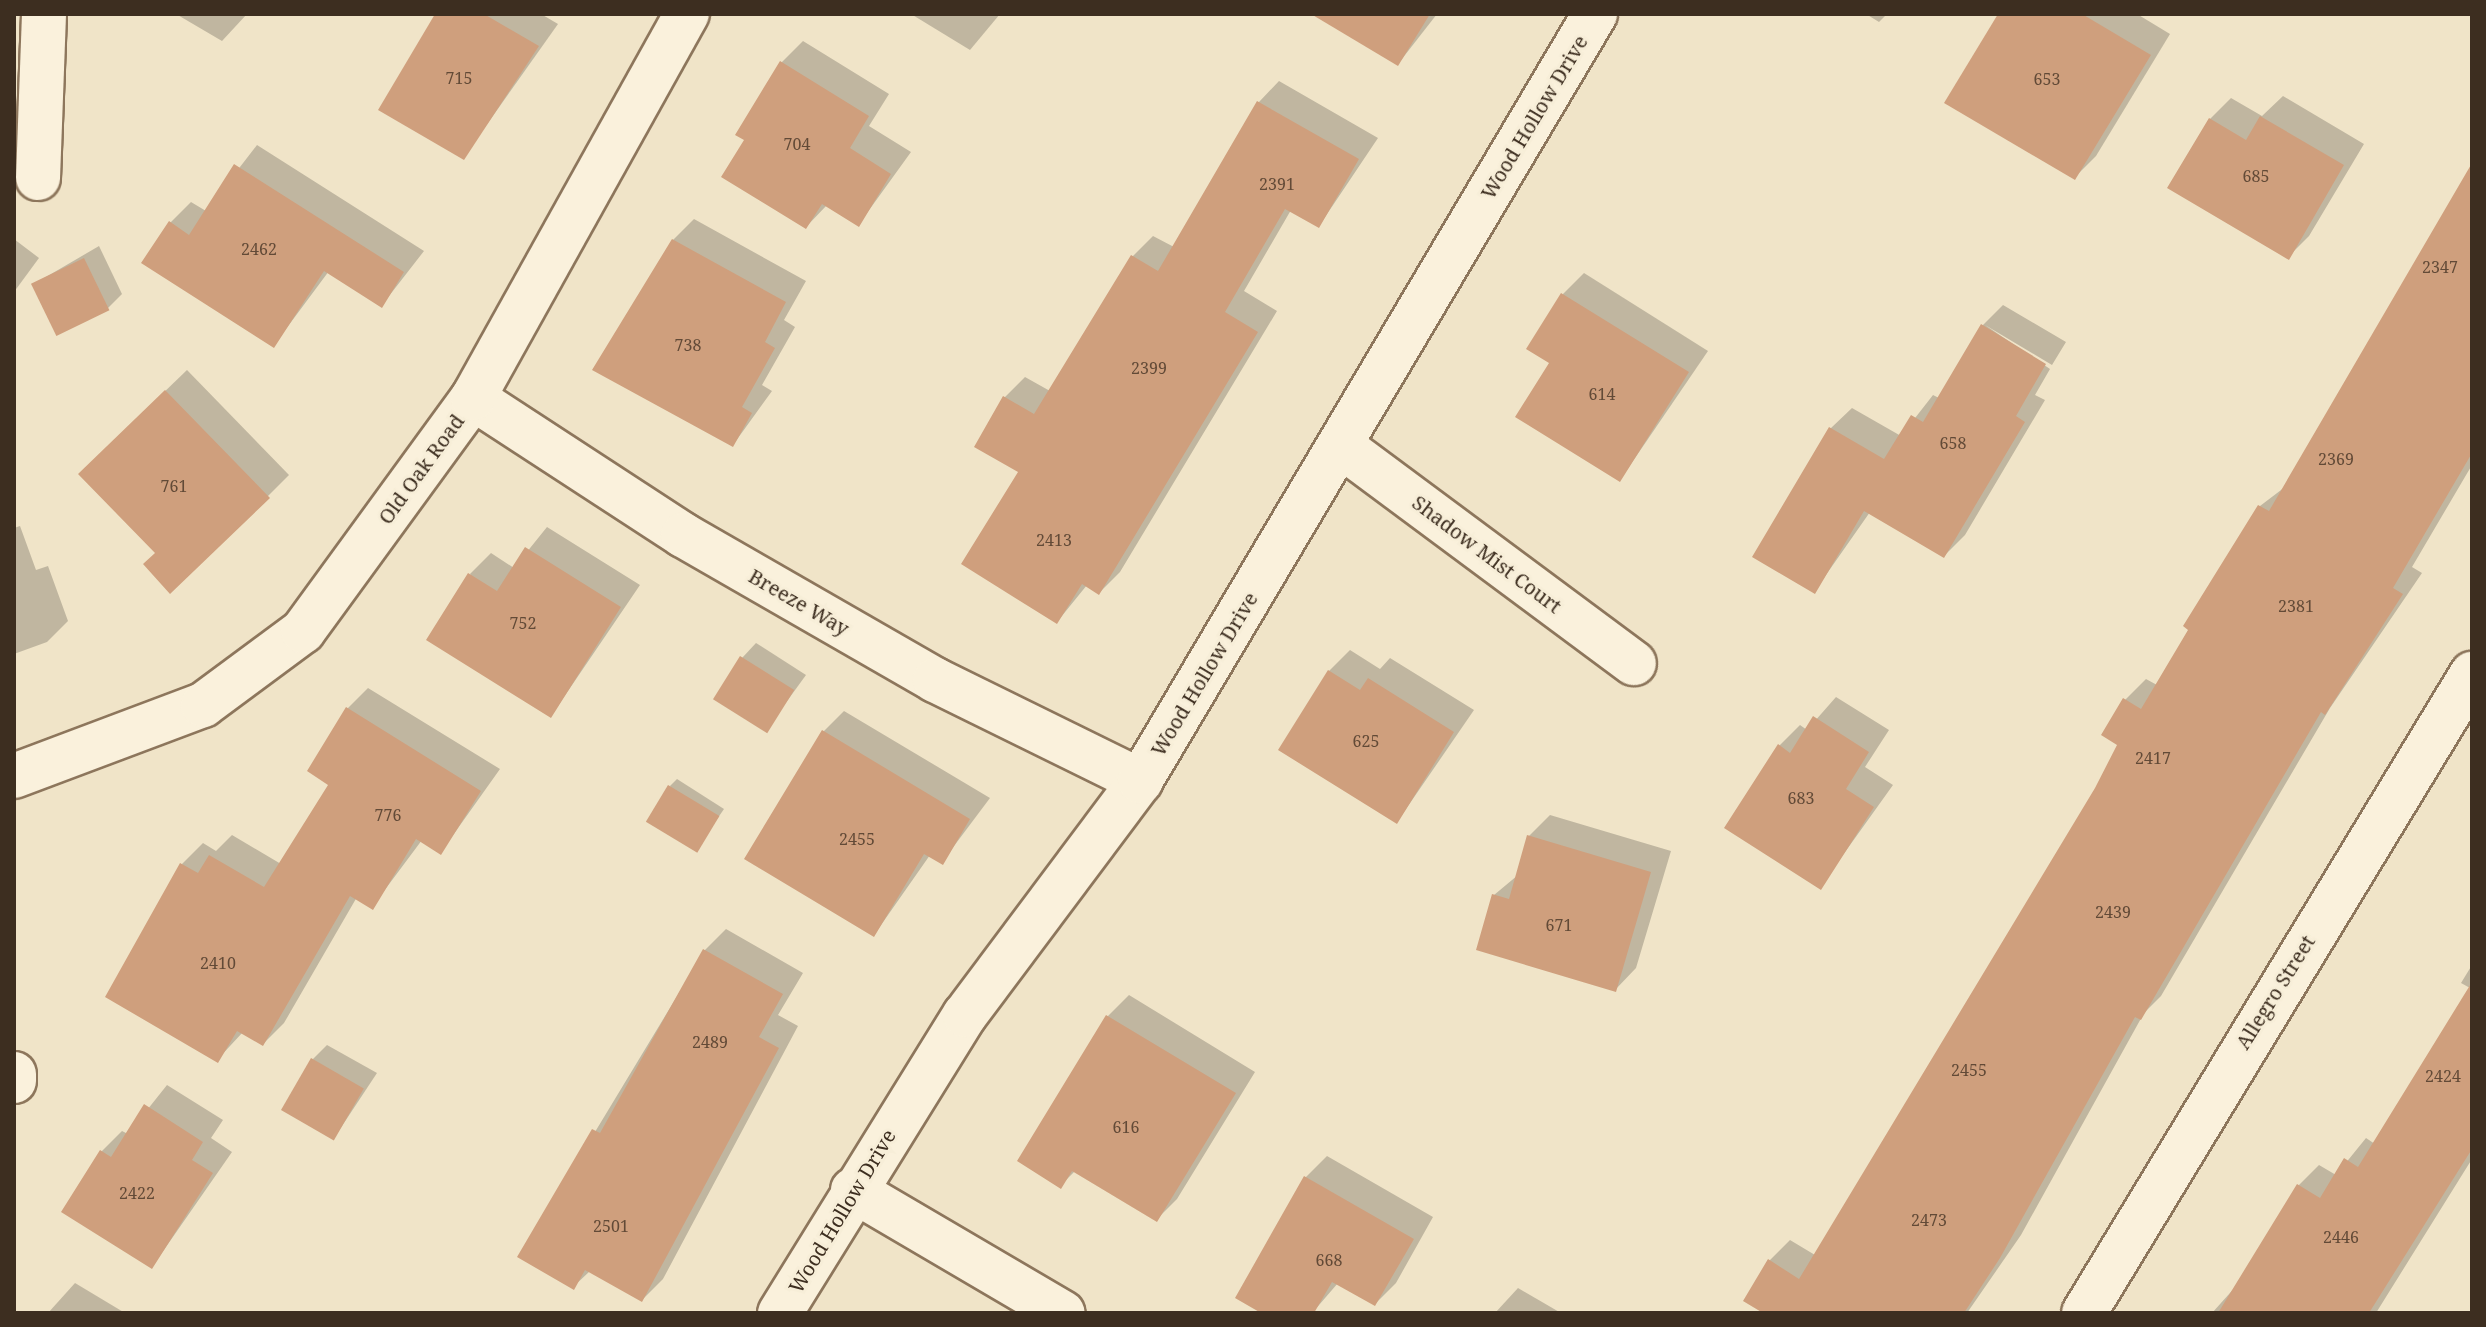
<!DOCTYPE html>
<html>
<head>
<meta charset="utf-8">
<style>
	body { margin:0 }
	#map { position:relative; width:2486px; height:1327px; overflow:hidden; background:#f0e4c8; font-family:"Noto Serif",serif }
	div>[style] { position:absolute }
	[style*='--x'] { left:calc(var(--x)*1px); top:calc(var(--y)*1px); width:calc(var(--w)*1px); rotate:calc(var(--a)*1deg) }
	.shadow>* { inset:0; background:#0003 }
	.building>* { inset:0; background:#cf9f7d; transform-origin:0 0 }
	.roads { filter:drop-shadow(2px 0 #8d765c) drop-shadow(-2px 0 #8d765c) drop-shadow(0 2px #8d765c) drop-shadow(0 -2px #8d765c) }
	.minor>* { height:44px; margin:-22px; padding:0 22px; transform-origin:22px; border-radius:22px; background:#faf1dc }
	span { translate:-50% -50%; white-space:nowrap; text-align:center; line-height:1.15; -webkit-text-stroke:6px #f7eed8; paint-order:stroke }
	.number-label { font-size:16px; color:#624a37 }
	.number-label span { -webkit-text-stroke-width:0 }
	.street-label { font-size:20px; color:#3d2e20 }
	.frame { position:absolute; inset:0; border:16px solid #3d2e20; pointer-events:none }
</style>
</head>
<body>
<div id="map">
	<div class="shadow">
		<i style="clip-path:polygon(176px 14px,247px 14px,222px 41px)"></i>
		<i style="clip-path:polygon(437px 14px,541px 14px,558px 24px,463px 158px)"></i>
		<i style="clip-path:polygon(911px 14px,1000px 14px,970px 50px)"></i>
		<i style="clip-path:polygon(1315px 14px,1437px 14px,1398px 64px)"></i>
		<i style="clip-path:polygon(1866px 14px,1887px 14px,1879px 22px)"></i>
		<i style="clip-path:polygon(2001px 14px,2137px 14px,2170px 34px,2096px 156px,2075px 177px)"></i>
		<i style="clip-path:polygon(803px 41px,889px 94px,869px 126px,911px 152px,859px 224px,827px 205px,806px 227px,747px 140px,782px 62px)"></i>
		<i style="clip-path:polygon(1279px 81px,1378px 138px,1319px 226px,1291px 210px,1244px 291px,1277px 311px,1120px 572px,1099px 593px,1087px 585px,1057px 622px,1004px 398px,1025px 377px,1050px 391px,1133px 256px,1153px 236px,1174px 247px,1259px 102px)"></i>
		<i style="clip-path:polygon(2283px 96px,2364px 144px,2309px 236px,2288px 257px,2210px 119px,2231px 98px,2262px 116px)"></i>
		<i style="clip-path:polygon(257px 145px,424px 251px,382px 305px,329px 271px,274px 345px,170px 223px,191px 202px,206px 211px)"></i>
		<i style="clip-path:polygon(2472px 167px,2472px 465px,2412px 567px,2422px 573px,2330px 708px,2161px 996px,2144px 1013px,2021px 1235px,1967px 1313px,1767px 1313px,1769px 1261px,1790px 1240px,1815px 1255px,2096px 789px,2120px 744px,2125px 700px,2146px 679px,2157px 685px,2260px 506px,2285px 487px)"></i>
		<i style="clip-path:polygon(694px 219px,806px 281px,784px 320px,795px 327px,762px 385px,772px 391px,733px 445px,673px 240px)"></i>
		<i style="clip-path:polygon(14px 239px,39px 258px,14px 292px)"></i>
		<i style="clip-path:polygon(99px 246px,122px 294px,108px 308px,34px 284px)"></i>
		<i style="clip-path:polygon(1584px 273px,1708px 351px,1620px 480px,1551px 362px,1563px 294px)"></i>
		<i style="clip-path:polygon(2003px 305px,2066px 342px,2052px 365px,1985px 325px,2050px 369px,2035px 395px,2045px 400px,1965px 535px,1944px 556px,1870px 512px,1814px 592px,1831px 428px,1852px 408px,1901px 436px,1933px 395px,1939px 398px,1982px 326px)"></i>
		<i style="clip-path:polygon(187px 370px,289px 475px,268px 496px,157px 553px,101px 453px)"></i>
		<i style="clip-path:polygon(20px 526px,36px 570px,48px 566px,68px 621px,47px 642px,14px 654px,14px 528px)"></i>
		<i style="clip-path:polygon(547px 527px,640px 585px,551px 716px,470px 574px,491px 553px,514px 568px)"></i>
		<i style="clip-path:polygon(756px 643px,806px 675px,766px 730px,742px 658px)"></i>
		<i style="clip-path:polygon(1350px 650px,1380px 669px,1390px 658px,1474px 710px,1397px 822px,1329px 671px)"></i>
		<i style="clip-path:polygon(368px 688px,500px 769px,441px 852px,422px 840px,372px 907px,357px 897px,284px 1023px,263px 1044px,243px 1032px,217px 1060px,182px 864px,203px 843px,216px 851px,232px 835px,281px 864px,331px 784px,347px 709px)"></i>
		<i style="clip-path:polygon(1836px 697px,1889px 730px,1865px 767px,1893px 785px,1820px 887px,1779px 746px,1800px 725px,1807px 730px)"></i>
		<i style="clip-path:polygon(844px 711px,990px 798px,942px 862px,930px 855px,874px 935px,823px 732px)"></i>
		<i style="clip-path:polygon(677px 779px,724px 809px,695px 851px,670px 786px)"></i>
		<i style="clip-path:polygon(1550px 815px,1671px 851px,1636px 968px,1615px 990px,1494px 895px,1518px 875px,1529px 836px)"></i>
		<i style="clip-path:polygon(726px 929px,803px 973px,778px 1015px,798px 1026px,663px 1279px,642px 1300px,590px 1271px,573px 1287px,520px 1256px,705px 950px)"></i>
		<i style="clip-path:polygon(2472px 965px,2472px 1159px,2376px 1313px,2212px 1313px,2238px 1284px,2298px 1186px,2319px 1165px,2336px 1175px,2366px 1138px,2375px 1144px,2470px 988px,2461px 983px)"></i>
		<i style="clip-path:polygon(1129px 995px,1255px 1072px,1177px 1199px,1156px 1220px,1075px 1171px,1060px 1186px,1019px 1161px,1108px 1016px)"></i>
		<i style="clip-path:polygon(327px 1045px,377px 1073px,334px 1138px,313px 1059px)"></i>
		<i style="clip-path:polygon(167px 1085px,223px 1120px,211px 1138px,232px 1152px,152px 1267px,101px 1152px,122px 1131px,128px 1134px)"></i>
		<i style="clip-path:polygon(1327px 1156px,1433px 1217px,1396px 1283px,1375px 1304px,1338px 1283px,1313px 1312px,1265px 1313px,1237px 1297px,1306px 1177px)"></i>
		<i style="clip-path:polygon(75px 1283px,125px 1313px,48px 1313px)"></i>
		<i style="clip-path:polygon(1518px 1288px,1561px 1313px,1495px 1313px)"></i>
	</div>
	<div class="building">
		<i style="clip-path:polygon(435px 14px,484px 14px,539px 46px,464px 160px,378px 110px)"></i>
		<i style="clip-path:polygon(1311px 14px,1430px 14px,1398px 66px)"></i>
		<i style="clip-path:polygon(1998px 14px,2082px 14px,2151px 55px,2075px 180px,1944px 103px)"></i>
		<i style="clip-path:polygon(780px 61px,869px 116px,850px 148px,891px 174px,859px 227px,822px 204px,806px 229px,721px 177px,744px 140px,735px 135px)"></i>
		<i style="clip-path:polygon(1257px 101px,1359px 159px,1319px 228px,1285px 209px,1225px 312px,1258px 332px,1099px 595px,1082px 584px,1057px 624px,961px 564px,1018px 472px,974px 447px,1003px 396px,1034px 414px,1131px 255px,1158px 271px)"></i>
		<i style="clip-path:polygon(2260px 116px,2344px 165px,2289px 260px,2167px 188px,2209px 118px,2246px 140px)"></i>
		<i style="clip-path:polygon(2472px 163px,2472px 453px,2393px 588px,2403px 594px,2325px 715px,2321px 712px,2141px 1020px,2135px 1017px,2000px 1258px,1964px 1313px,1763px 1313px,1743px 1301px,1768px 1259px,1799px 1279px,2095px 788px,2117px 745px,2101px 735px,2123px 698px,2141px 709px,2188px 630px,2183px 626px,2258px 505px,2269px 511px)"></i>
		<i style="clip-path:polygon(234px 164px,404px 272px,382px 308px,324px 271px,274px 348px,141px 263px,169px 221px,189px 235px)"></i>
		<i style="clip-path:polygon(672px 239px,786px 302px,765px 342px,775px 348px,742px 407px,752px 413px,733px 447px,592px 370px)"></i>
		<i style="left:84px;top:258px;width:58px;height:59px;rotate:64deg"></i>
		<i style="clip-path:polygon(1561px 293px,1689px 372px,1620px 482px,1515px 417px,1549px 363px,1526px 349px)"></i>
		<i style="clip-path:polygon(1981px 324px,2046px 364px,2016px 416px,2025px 422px,1944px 558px,1864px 511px,1815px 594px,1752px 557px,1829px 427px,1884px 459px,1911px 415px,1923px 422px)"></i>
		<i style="clip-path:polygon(165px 390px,270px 498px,170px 594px,143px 564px,155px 553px,78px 474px)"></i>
		<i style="clip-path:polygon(525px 547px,621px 607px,551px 718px,426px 640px,468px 573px,497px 591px)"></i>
		<i style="left:740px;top:656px;width:64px;height:51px;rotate:32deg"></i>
		<i style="clip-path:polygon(1328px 670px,1360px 690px,1368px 678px,1454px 732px,1397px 824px,1278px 750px)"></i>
		<i style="clip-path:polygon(346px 707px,481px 791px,441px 855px,416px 839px,373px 910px,350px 896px,263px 1046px,237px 1031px,218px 1063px,105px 997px,180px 863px,198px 873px,209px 855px,264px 887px,328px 785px,307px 771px)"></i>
		<i style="clip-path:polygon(1813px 716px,1869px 752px,1846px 789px,1874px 807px,1821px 890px,1724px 828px,1778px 744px,1790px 753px)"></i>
		<i style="clip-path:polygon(822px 730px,970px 819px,943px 865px,924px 854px,874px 937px,744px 859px)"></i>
		<i style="left:668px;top:785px;width:60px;height:43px;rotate:31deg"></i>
		<i style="clip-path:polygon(1527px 835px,1651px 872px,1616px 992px,1476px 950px,1492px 894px,1509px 899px)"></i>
		<i style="clip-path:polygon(703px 949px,783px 994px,759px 1037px,779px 1048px,642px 1302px,585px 1270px,574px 1290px,517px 1257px,592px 1129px,600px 1133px)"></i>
		<i style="clip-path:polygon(2472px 982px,2472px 1149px,2369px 1313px,2218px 1313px,2297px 1184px,2320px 1198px,2344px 1158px,2358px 1167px)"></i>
		<i style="clip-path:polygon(1106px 1015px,1236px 1093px,1157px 1222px,1072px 1171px,1061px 1189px,1017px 1161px)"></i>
		<i style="left:311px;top:1058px;width:61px;height:60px;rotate:30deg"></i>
		<i style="clip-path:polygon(144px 1104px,203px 1142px,192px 1160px,213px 1173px,152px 1269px,61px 1212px,100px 1150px,111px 1157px)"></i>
		<i style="clip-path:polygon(1304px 1176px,1414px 1239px,1375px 1306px,1332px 1282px,1314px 1313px,1261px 1313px,1235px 1298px)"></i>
	</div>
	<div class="roads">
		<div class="minor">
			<i style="--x:38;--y:178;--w:164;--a:-87.9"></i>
			<i style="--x:473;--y:398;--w:251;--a:33.1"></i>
			<i style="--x:683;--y:535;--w:291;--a:29.9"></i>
			<i style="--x:935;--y:680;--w:229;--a:26.2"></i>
			<i style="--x:1340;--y:445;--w:366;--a:36.6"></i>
			<i style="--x:14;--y:776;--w:202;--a:-20.6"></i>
			<i style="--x:203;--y:705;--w:124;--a:-36.5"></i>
			<i style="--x:303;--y:631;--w:288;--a:-53.9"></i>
			<i style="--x:473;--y:398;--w:440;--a:-60.9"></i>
			<i style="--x:14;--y:1074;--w:7;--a:90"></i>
			<i style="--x:853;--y:1190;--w:243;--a:30.4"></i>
			<i style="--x:780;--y:1313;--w:351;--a:-58.2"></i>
			<i style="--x:965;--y:1015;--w:292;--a:-53.2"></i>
			<i style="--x:1140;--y:781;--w:892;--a:-59.32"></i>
			<i style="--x:2084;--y:1313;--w:748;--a:-58.73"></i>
		</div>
	</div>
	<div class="number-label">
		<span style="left:459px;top:78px">715</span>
		<span style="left:2047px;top:79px">653</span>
		<span style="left:797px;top:144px">704</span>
		<span style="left:2256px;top:176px">685</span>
		<span style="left:1277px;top:184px">2391</span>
		<span style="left:259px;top:249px">2462</span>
		<span style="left:2440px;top:267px">2347</span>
		<span style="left:688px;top:345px">738</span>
		<span style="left:1149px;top:368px">2399</span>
		<span style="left:1602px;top:394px">614</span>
		<span style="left:1953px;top:443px">658</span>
		<span style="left:2336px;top:459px">2369</span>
		<span style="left:174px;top:486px">761</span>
		<span style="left:1054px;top:540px">2413</span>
		<span style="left:2296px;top:606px">2381</span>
		<span style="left:523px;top:623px">752</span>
		<span style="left:1366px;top:741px">625</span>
		<span style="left:2153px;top:758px">2417</span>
		<span style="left:1801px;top:798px">683</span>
		<span style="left:388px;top:815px">776</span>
		<span style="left:857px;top:839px">2455</span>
		<span style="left:2113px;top:912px">2439</span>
		<span style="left:1559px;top:925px">671</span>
		<span style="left:218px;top:963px">2410</span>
		<span style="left:710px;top:1042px">2489</span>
		<span style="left:1969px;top:1070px">2455</span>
		<span style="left:2443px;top:1076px">2424</span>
		<span style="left:1126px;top:1127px">616</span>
		<span style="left:137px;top:1193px">2422</span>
		<span style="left:1929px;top:1220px">2473</span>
		<span style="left:611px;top:1226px">2501</span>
		<span style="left:2341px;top:1237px">2446</span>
		<span style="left:1329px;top:1260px">668</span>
	</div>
	<div class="street-label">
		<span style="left:1534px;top:117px;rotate:-59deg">Wood Hollow Drive</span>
		<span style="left:421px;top:469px;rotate:-54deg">Old Oak Road</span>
		<span style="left:1487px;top:554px;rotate:37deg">Shadow Mist Court</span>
		<span style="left:799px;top:602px;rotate:30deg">Breeze Way</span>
		<span style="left:1204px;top:674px;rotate:-59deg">Wood Hollow Drive</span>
		<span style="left:2275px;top:992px;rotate:-58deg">Allegro Street</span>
		<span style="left:842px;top:1211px;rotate:-59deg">Wood Hollow Drive</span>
	</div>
	<div class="frame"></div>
</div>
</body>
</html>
